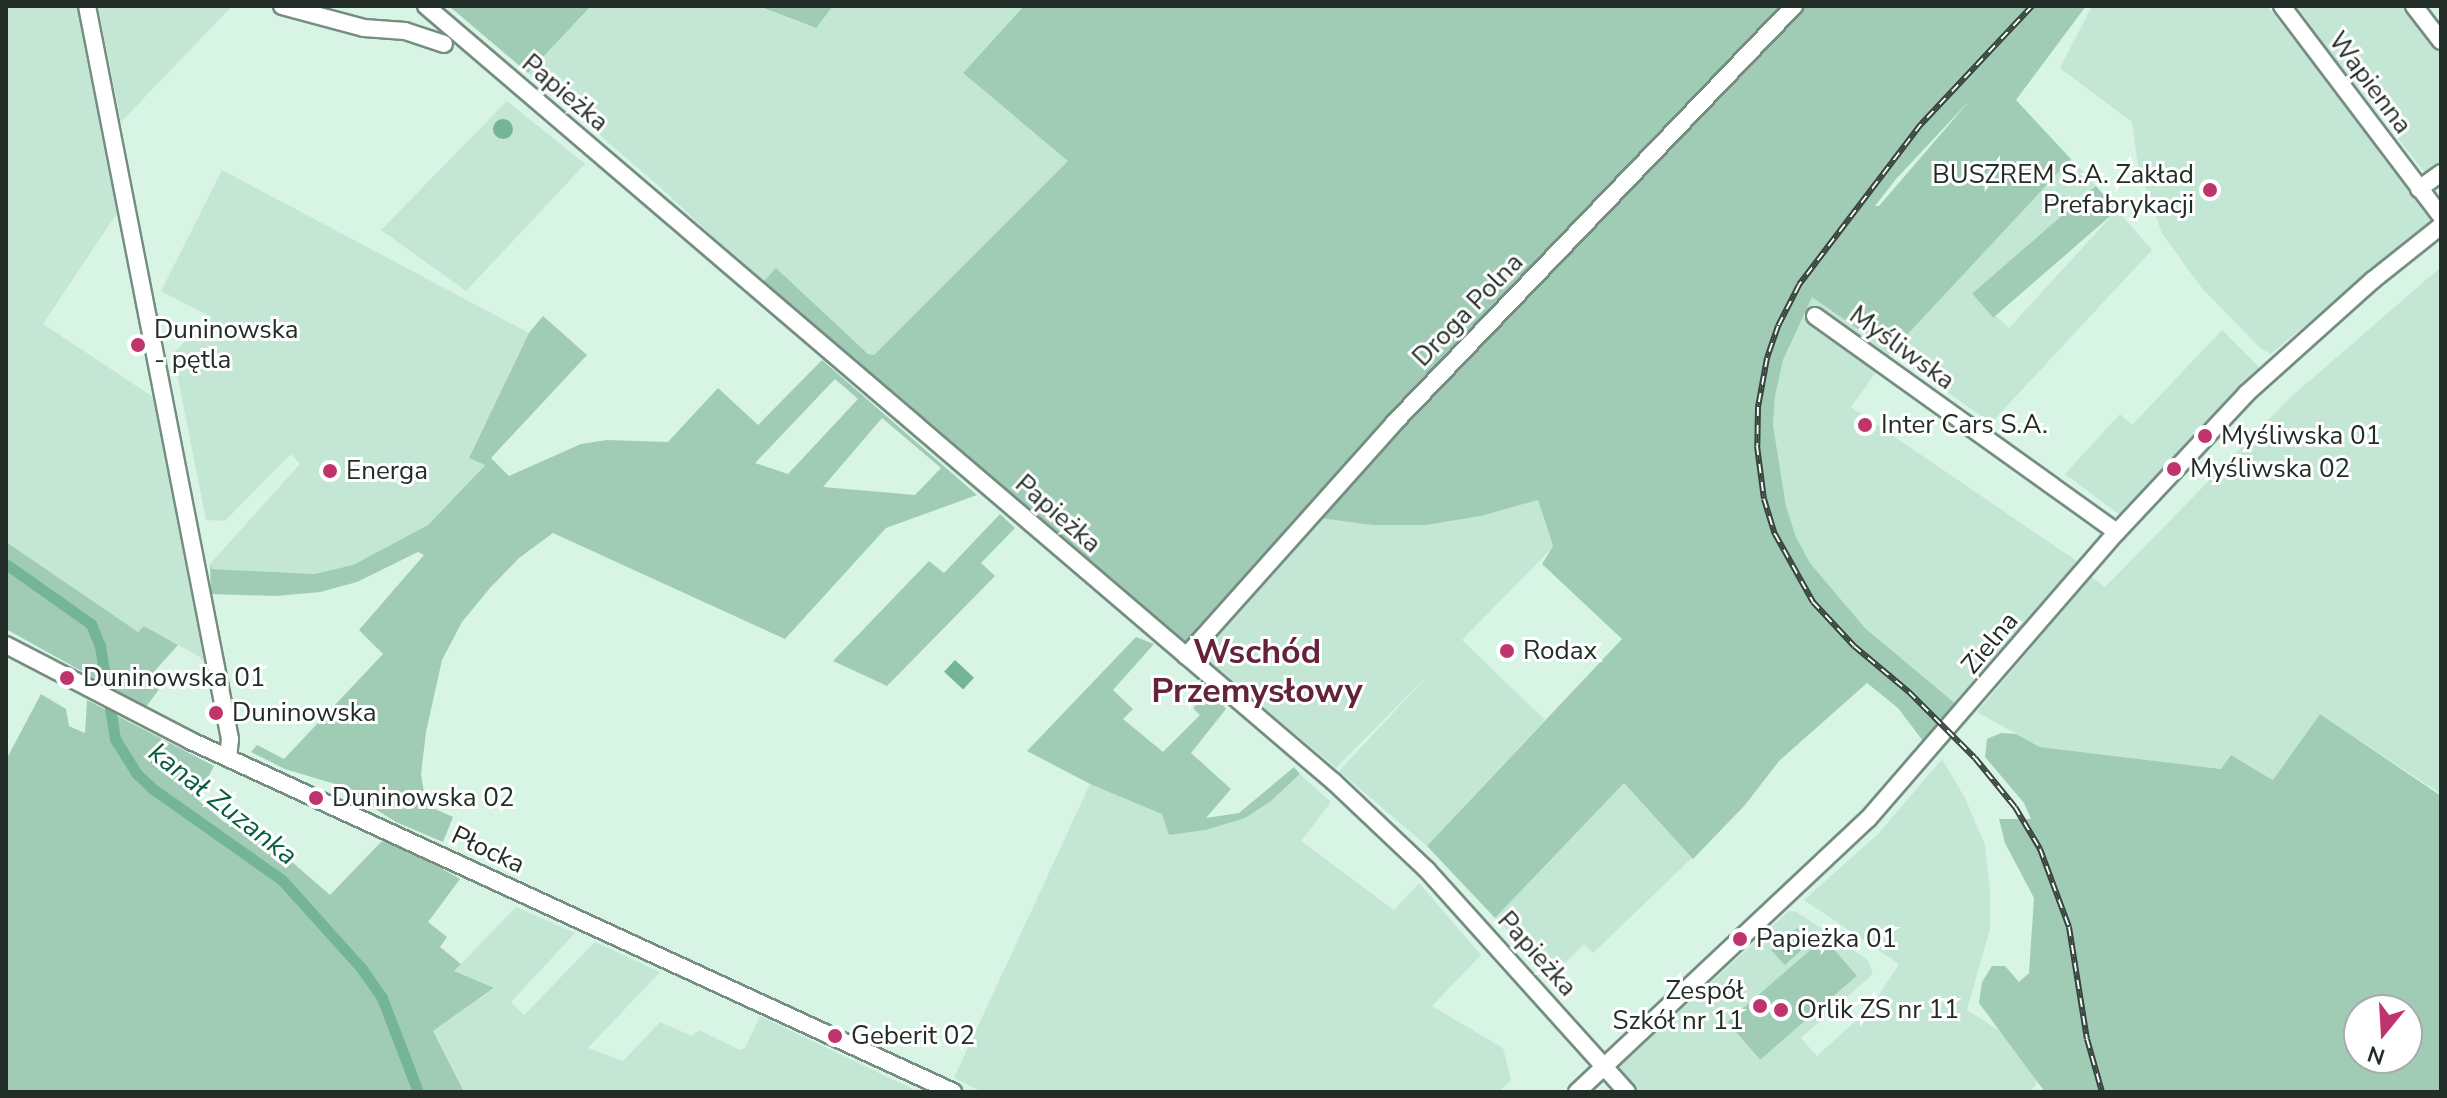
<!DOCTYPE html>
<html>
<head>
<meta charset="utf-8">
<style>
	body { margin:0 }
	#map { position:relative; width:2447px; height:1098px; overflow:hidden; background:#d8f4e5; font-family:"Nunito Sans",sans-serif }
	div>[style] { position:absolute }
	[style*='--x'] { left:calc(var(--x)*1px); top:calc(var(--y)*1px); width:calc(var(--w)*1px); rotate:calc(var(--a)*1deg) }
	.built>* { inset:0; background:#c4e7d5 }
	.green>* { inset:0; background:#a0ccb6; transform-origin:0 0 }
	.water>* { inset:0; background:#75b597; transform-origin:0 0 }
	.round { border-radius:50% }
	.canal>* { height:11px; margin:-5.5px; padding:0 5.5px; transform-origin:5.5px; border-radius:5.5px; background:#75b597 }
	.roads { filter:drop-shadow(2px 0 #758e81) drop-shadow(-2px 0 #758e81) drop-shadow(0 2px #758e81) drop-shadow(0 -2px #758e81) }
	.minor>* { height:16px; margin:-8px; padding:0 8px; transform-origin:8px; border-radius:8px; background:#fff }
	.rail>* { height:6px; margin-top:-3px; transform-origin:0; background:repeating-linear-gradient(90deg,#fff 0 9px,#38443e 0 18px); box-sizing:border-box; border-block:2px solid #38443e }
	.dots>* { width:22px; height:22px; translate:-50% -50%; box-sizing:border-box; border:4px solid #fff; border-radius:50% }
	span { translate:-50% -50%; white-space:nowrap; text-align:center; line-height:1.15; -webkit-text-stroke:6px #fff; paint-order:stroke }
	.street-label { font-size:26px; color:#232d28 }
	.poi-label { font-size:26px; color:#232d28 }
	.right { translate:-100% -50%; text-align:right }
	.left { translate:0 -50%; text-align:left }
	.water-label { font-size:28px; color:#075c3f; font-style:italic }
	.district-label { font-size:34px; color:#65223b; font-weight:700 }
	.frame { position:absolute; inset:0; border:8px solid #232d28; pointer-events:none }
	.north { position:absolute; left:2343px; top:994px; width:80px; height:80px; box-sizing:border-box; background:#fff; border:2px solid #a7aba9; border-radius:50%; rotate:198deg; font-size:22px; font-weight:700; line-height:32px; text-align:center; color:#232d28 }
	.north::after { content:''; display:block; margin:auto; width:28px; height:36px; background:#bf346d; clip-path:polygon(50% 0,100% 100%,50% 72%,0 100%) }
</style>
</head>
<body>
<div id="map">
	<div class="built">
		<i style="clip-path:polygon(6px 6px,82px 6px,123px 204px,43px 324px,156px 399px,209px 669px,200px 657px,144px 626px,138px 633px,6px 543px)"></i>
		<i style="clip-path:polygon(98px 6px,232px 6px,121px 122px)"></i>
		<i style="clip-path:polygon(591px 6px,757px 6px,815px 28px,833px 6px,1024px 6px,963px 73px,1069px 161px,874px 355px,868px 354px,776px 268px,762px 283px,661px 188px,528px 73px)"></i>
		<i style="clip-path:polygon(2092px 6px,2267px 6px,2435px 217px,2271px 354px,2260px 348px,2201px 287px,2162px 233px,2138px 167px,2132px 122px,2060px 68px)"></i>
		<i style="clip-path:polygon(2294px 6px,2409px 6px,2441px 48px,2441px 162px,2426px 174px)"></i>
		<i style="clip-path:polygon(507px 101px,585px 164px,466px 291px,381px 230px)"></i>
		<i style="clip-path:polygon(2071px 159px,2096px 186px,1987px 308px,2009px 328px,2117px 210px,2152px 250px,1991px 423px,1891px 352px,1851px 407px,2078px 562px,1957px 705px,1865px 628px,1810px 563px,1796px 537px,1786px 506px,1773px 425px,1775px 396px,1783px 357px,1812px 296px,1891px 351px)"></i>
		<i style="clip-path:polygon(222px 170px,529px 333px,469px 458px,485px 464px,428px 525px,353px 565px,314px 574px,211px 569px,210px 564px,300px 464px,291px 454px,225px 521px,206px 520px,173px 353px,211px 317px,161px 291px)"></i>
		<i style="clip-path:polygon(2441px 267px,2441px 794px,2320px 714px,2274px 780px,2231px 755px,2221px 769px,2040px 747px,1977px 712px,2091px 577px,2105px 587px,2292px 396px)"></i>
		<i style="clip-path:polygon(2222px 330px,2260px 368px,2120px 515px,2065px 474px,2120px 414px,2132px 425px)"></i>
		<i style="clip-path:polygon(1538px 500px,1553px 547px,1462px 640px,1545px 720px,1427px 846px,1339px 771px,1435px 668px,1336px 768px,1199px 654px,1319px 518px,1372px 525px,1426px 525px,1481px 516px)"></i>
		<i style="clip-path:polygon(1942px 759px,1965px 798px,1985px 845px,1990px 890px,1990px 929px,1967px 1010px,2037px 1055px,2036px 1085px,2028px 1092px,1637px 1092px,1617px 1068px,1789px 911px,1797px 912px,1868px 960px,1873px 974px,1801px 1038px,1817px 1056px,1871px 1007px,1899px 964px,1804px 900px,1879px 833px)"></i>
		<i style="clip-path:polygon(1300px 774px,1331px 802px,1301px 841px,1394px 910px,1419px 883px,1481px 955px,1432px 1006px,1503px 1048px,1511px 1080px,1499px 1092px,983px 1092px,954px 1078px,1090px 784px,1163px 814px,1169px 835px,1206px 830px,1271px 801px)"></i>
		<i style="clip-path:polygon(1624px 783px,1692px 858px,1593px 953px,1584px 944px,1553px 975px,1495px 918px)"></i>
		<i style="clip-path:polygon(516px 907px,575px 933px,511px 1002px,524px 1015px,595px 942px,660px 972px,588px 1048px,623px 1061px,660px 1022px,692px 1036px,699px 1030px,740px 1050px,745px 1048px,760px 1016px,919px 1092px,464px 1092px,433px 1031px,494px 989px,454px 971px)"></i>
	</div>
	<div class="green">
		<i style="clip-path:polygon(449px 6px,591px 6px,528px 73px)"></i>
		<i style="clip-path:polygon(758px 6px,833px 6px,816px 28px)"></i>
		<i style="clip-path:polygon(evenodd,1024px 6px,2086px 6px,2016px 100px,2071px 159px,1891px 352px,1812px 297px,1783px 360px,1775px 396px,1773px 425px,1786px 506px,1796px 537px,1810px 563px,1865px 628px,1957px 705px,1923px 741px,1898px 708px,1867px 683px,1779px 761px,1745px 805px,1693px 859px,1624px 783px,1495px 918px,1427px 846px,1622px 639px,1542px 564px,1553px 546px,1538px 500px,1481px 516px,1426px 525px,1372px 525px,1319px 518px,1199px 654px,762px 283px,776px 268px,868px 354px,874px 355px,1068px 161px,963px 73px,1024px 6px,1971px 99px,1879px 206px,1875px 206px,1896px 179px,1971px 99px)"></i>
		<i style="left:2096px;top:186px;width:32px;height:164px;rotate:49deg"></i>
		<i style="clip-path:polygon(evenodd,543px 316px,587px 355px,491px 458px,509px 476px,581px 444px,607px 440px,668px 442px,718px 388px,758px 425px,822px 360px,977px 495px,886px 528px,785px 639px,553px 533px,519px 558px,490px 588px,462px 622px,442px 660px,426px 732px,421px 774px,426px 805px,453px 817px,443px 842px,396px 822px,335px 784px,285px 769px,251px 752px,257px 745px,284px 759px,383px 654px,359px 630px,424px 555px,418px 552px,357px 582px,320px 592px,276px 596px,211px 594px,210px 564px,212px 569px,314px 574px,353px 565px,428px 525px,485px 465px,469px 458px,529px 333px,543px 316px,835px 379px,858px 399px,788px 474px,755px 463px,835px 379px,543px 316px,882px 418px,941px 468px,915px 495px,823px 487px,882px 418px)"></i>
		<i style="clip-path:polygon(1000px 514px,1015px 528px,981px 563px,995px 576px,887px 686px,833px 661px,929px 561px,944px 573px)"></i>
		<i style="clip-path:polygon(6px 542px,138px 632px,144px 626px,178px 645px,152px 674px,163px 684px,146px 707px,6px 629px)"></i>
		<i style="clip-path:polygon(1136px 637px,1154px 644px,1113px 690px,1133px 709px,1123px 719px,1163px 752px,1200px 715px,1193px 708px,1210px 690px,1226px 709px,1191px 753px,1231px 789px,1206px 818px,1239px 813px,1294px 767px,1300px 774px,1271px 801px,1245px 818px,1206px 830px,1169px 835px,1162px 814px,1090px 784px,1027px 751px)"></i>
		<i style="clip-path:polygon(41px 694px,66px 709px,69px 726px,85px 733px,87px 700px,214px 766px,197px 799px,224px 822px,278px 850px,330px 895px,382px 841px,418px 855px,460px 879px,428px 922px,447px 937px,440px 947px,461px 964px,454px 971px,494px 988px,433px 1031px,464px 1092px,6px 1092px,6px 760px)"></i>
		<i style="clip-path:polygon(evenodd,2320px 714px,2441px 796px,2441px 1092px,2045px 1092px,1979px 1003px,1982px 982px,1992px 966px,2005px 966px,2019px 982px,2029px 973px,2034px 898px,2005px 843px,1999px 819px,2031px 819px,2024px 803px,1985px 757px,1987px 739px,2001px 733px,2016px 734px,2040px 747px,2221px 769px,2231px 755px,2273px 780px,2320px 714px,2359px 1010px,2407px 1010px,2407px 1058px,2359px 1058px,2359px 1010px)"></i>
		<i style="clip-path:polygon(1797px 928px,1805px 937px,1806px 946px,1785px 965px,1771px 950px)"></i>
		<i style="left:1824px;top:938px;width:50px;height:128px;rotate:49deg"></i>
	</div>
	<div class="water">
		<i class="round" style="left:493px;top:119px;width:20px;height:20px"></i>
		<i style="left:955px;top:660px;width:26px;height:16px;rotate:43deg"></i>
	</div>
	<div class="canal">
		<i style="--x:6;--y:564;--w:104;--a:35.2"></i>
		<i style="--x:91;--y:624;--w:24;--a:68"></i>
		<i style="--x:100;--y:646;--w:94;--a:80.8"></i>
		<i style="--x:115;--y:739;--w:40;--a:58"></i>
		<i style="--x:136;--y:773;--w:23;--a:43"></i>
		<i style="--x:153;--y:789;--w:158;--a:35.2"></i>
		<i style="--x:282;--y:880;--w:120;--a:48"></i>
		<i style="--x:362;--y:969;--w:35;--a:55"></i>
		<i style="--x:382;--y:998;--w:101;--a:69"></i>
	</div>
	<div class="roads">
		<div class="minor">
			<i style="--x:87;--y:6;--w:747;--a:78.96"></i>
			<i style="--x:230;--y:739;--w:19;--a:96"></i>
			<i style="--x:282;--y:6;--w:85;--a:15"></i>
			<i style="--x:364;--y:28;--w:41;--a:4.2"></i>
			<i style="--x:405;--y:31;--w:41;--a:18.4"></i>
			<i style="--x:426;--y:6;--w:1194;--a:40.52"></i>
			<i style="--x:1334;--y:782;--w:128;--a:43.4"></i>
			<i style="--x:1427;--y:870;--w:299;--a:48"></i>
			<i style="--x:2282;--y:6;--w:263;--a:52.9"></i>
			<i style="--x:2414;--y:6;--w:44;--a:52.4"></i>
			<i style="--x:2419;--y:189;--w:27;--a:-36"></i>
			<i style="--x:1815;--y:316;--w:371;--a:35.6"></i>
			<i style="--x:6;--y:645;--w:208;--a:27.4"></i>
			<i style="--x:191;--y:741;--w:839;--a:24.73"></i>
			<i style="--x:1186;--y:656;--w:312;--a:-48.2"></i>
			<i style="--x:1394;--y:423;--w:578;--a:-46.19"></i>
			<i style="--x:1577;--y:1092;--w:399;--a:-43.2"></i>
			<i style="--x:1868;--y:819;--w:380;--a:-49.1"></i>
			<i style="--x:2117;--y:532;--w:190;--a:-46.9"></i>
			<i style="--x:2247;--y:393;--w:169;--a:-41.9"></i>
			<i style="--x:2373;--y:280;--w:87;--a:-38.5"></i>
		</div>
	</div>
	<div class="rail">
		<i style="--x:2032;--y:6;--w:162;--a:133.2"></i>
		<i style="--x:1921;--y:124;--w:202;--a:127.2"></i>
		<i style="--x:1799;--y:285;--w:46;--a:117.1"></i>
		<i style="--x:1778;--y:326;--w:34;--a:109"></i>
		<i style="--x:1767;--y:358;--w:50;--a:100.4"></i>
		<i style="--x:1758;--y:407;--w:39;--a:91"></i>
		<i style="--x:1757;--y:446;--w:53;--a:82.5"></i>
		<i style="--x:1764;--y:499;--w:37;--a:73"></i>
		<i style="--x:1775;--y:534;--w:78;--a:60.8"></i>
		<i style="--x:1813;--y:602;--w:60;--a:47"></i>
		<i style="--x:1854;--y:646;--w:72;--a:39.9"></i>
		<i style="--x:1909;--y:692;--w:93;--a:45"></i>
		<i style="--x:1975;--y:758;--w:63;--a:50.8"></i>
		<i style="--x:2015;--y:807;--w:49;--a:59.2"></i>
		<i style="--x:2040;--y:849;--w:83;--a:69.6"></i>
		<i style="--x:2069;--y:927;--w:113;--a:80.9"></i>
		<i style="--x:2087;--y:1039;--w:55;--a:74.2"></i>
	</div>
	<div class="dots">
		<i style="left:2210px;top:190px;background:#bf346d"></i>
		<i style="left:138px;top:345px;background:#bf346d"></i>
		<i style="left:1865px;top:425px;background:#bf346d"></i>
		<i style="left:2205px;top:436px;background:#bf346d"></i>
		<i style="left:2174px;top:469px;background:#bf346d"></i>
		<i style="left:330px;top:471px;background:#bf346d"></i>
		<i style="left:1507px;top:651px;background:#bf346d"></i>
		<i style="left:67px;top:678px;background:#bf346d"></i>
		<i style="left:216px;top:713px;background:#bf346d"></i>
		<i style="left:316px;top:798px;background:#bf346d"></i>
		<i style="left:1740px;top:939px;background:#bf346d"></i>
		<i style="left:1760px;top:1006px;background:#bf346d"></i>
		<i style="left:1781px;top:1010px;background:#bf346d"></i>
		<i style="left:835px;top:1036px;background:#bf346d"></i>
	</div>
	<div class="street-label">
		<span style="left:2370px;top:83px;rotate:53deg">Wapienna</span>
		<span style="left:565px;top:93px;rotate:40deg">Papieżka</span>
		<span style="left:1468px;top:310px;rotate:-46deg">Droga Polna</span>
		<span style="left:1902px;top:348px;rotate:36deg">Myśliwska</span>
		<span style="left:1058px;top:514px;rotate:41deg">Papieżka</span>
		<span style="left:1990px;top:643px;rotate:-50deg">Zielna</span>
		<span style="left:488px;top:850px;rotate:25deg">Płocka</span>
		<span style="left:1537px;top:954px;rotate:48deg">Papieżka</span>
	</div>
	<div class="poi-label">
		<span class="right" style="left:2194px;top:190px">BUSZREM S.A. Zakład<br>Prefabrykacji</span>
		<span class="left" style="left:154px;top:345px">Duninowska<br>- pętla</span>
		<span class="left" style="left:1881px;top:425px">Inter Cars S.A.</span>
		<span class="left" style="left:2221px;top:436px">Myśliwska 01</span>
		<span class="left" style="left:2190px;top:469px">Myśliwska 02</span>
		<span class="left" style="left:346px;top:471px">Energa</span>
		<span class="left" style="left:1523px;top:651px">Rodax</span>
		<span class="left" style="left:83px;top:678px">Duninowska 01</span>
		<span class="left" style="left:232px;top:713px">Duninowska</span>
		<span class="left" style="left:332px;top:798px">Duninowska 02</span>
		<span class="left" style="left:1756px;top:939px">Papieżka 01</span>
		<span class="right" style="left:1744px;top:1006px">Zespół<br>Szkół nr 11</span>
		<span class="left" style="left:1797px;top:1010px">Orlik ZS nr 11</span>
		<span class="left" style="left:851px;top:1036px">Geberit 02</span>
	</div>
	<div class="water-label">
		<span style="left:223px;top:804px;rotate:38deg">kanał Zuzanka</span>
	</div>
	<div class="district-label">
		<span style="left:1257px;top:672px">Wschód<br>Przemysłowy</span>
	</div>
	<div class="frame"></div>
	<div class="north">N</div>
</div>
</body>
</html>
